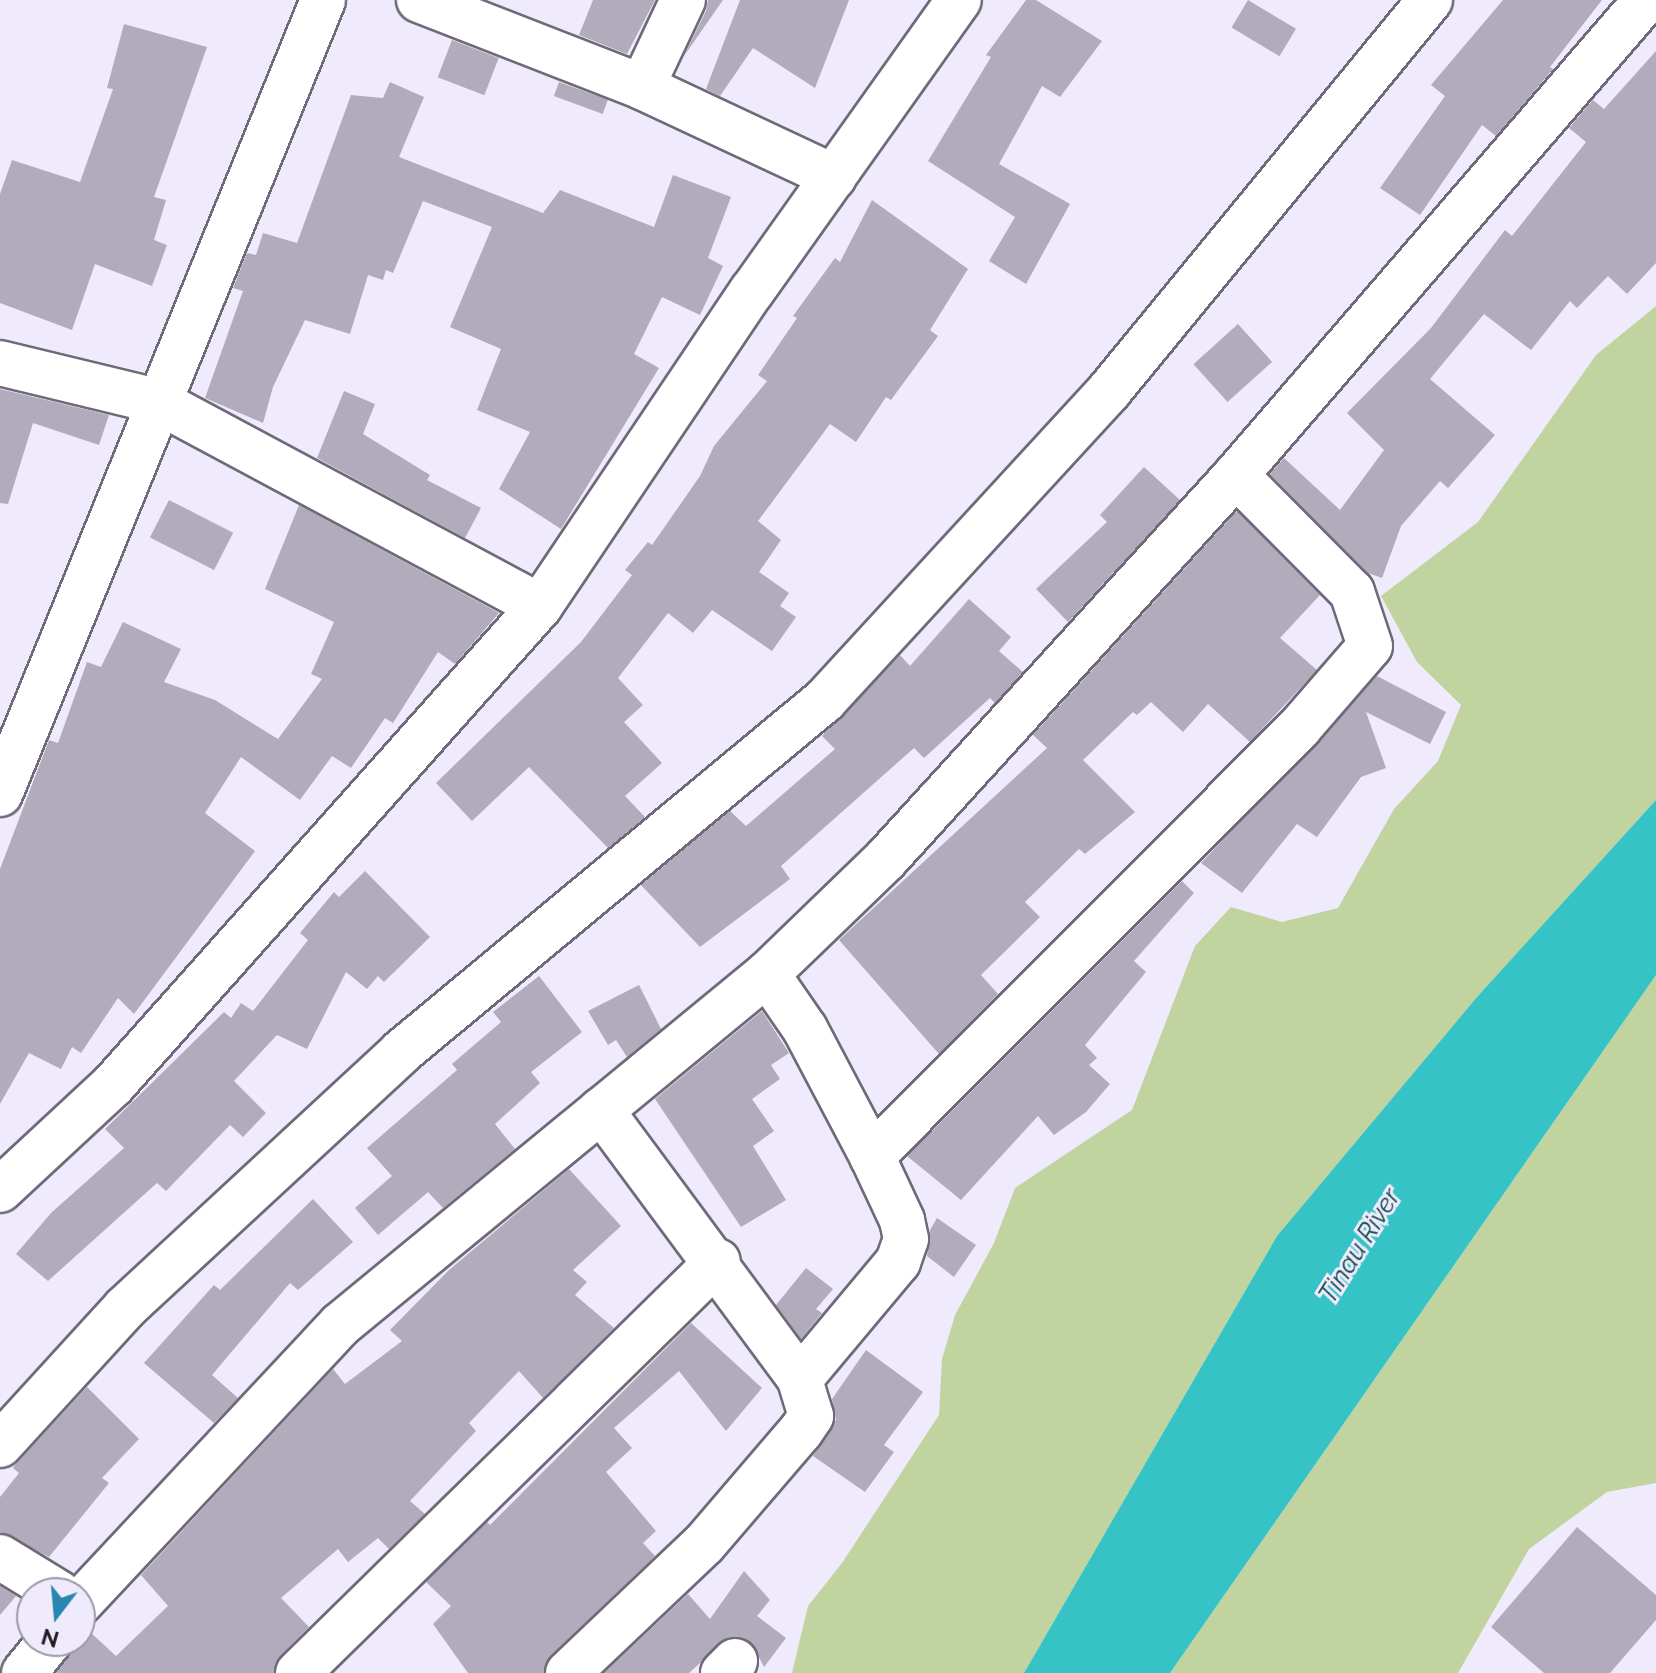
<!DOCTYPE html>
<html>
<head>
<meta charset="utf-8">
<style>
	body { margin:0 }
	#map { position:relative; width:1656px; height:1673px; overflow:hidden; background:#f0ebfc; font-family:Raleway,sans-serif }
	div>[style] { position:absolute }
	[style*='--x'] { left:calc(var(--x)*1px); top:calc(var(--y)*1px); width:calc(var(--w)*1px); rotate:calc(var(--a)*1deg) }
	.green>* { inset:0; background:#c1d39f }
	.water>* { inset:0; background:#36c3c6 }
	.building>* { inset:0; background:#b2abbb; transform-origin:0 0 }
	.roads { filter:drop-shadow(2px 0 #6e6a79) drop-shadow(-2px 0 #6e6a79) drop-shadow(0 2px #6e6a79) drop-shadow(0 -2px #6e6a79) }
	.minor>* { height:44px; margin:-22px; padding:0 22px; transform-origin:22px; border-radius:22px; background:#fff }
	.secondary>* { height:44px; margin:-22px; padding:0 22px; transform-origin:22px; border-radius:22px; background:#fff }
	span { translate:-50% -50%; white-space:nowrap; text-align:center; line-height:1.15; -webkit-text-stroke:6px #f0ebfc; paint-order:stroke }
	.water-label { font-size:26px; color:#0e4a4b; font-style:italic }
	.north { position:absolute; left:16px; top:1577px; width:80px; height:80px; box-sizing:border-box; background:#f0ebfc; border:2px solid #9c99a5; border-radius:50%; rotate:196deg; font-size:22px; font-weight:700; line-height:32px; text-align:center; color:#1f1d23 }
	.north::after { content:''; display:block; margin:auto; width:28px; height:36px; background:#2985b2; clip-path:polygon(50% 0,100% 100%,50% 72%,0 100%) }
</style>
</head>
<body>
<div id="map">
	<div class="green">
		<i style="clip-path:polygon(1656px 306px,1656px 800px,1477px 997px,1277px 1236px,1024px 1673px,792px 1673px,808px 1606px,842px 1563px,939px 1415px,942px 1359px,955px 1315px,994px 1243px,1015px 1188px,1132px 1110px,1195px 946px,1231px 907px,1282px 922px,1338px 908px,1394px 809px,1438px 761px,1461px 705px,1417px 662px,1381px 596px,1478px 522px,1596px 355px)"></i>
		<i style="clip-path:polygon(1656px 975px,1656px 1483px,1607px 1492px,1529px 1549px,1458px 1673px,1170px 1673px)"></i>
	</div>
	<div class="water">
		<i style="clip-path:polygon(1656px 800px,1656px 975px,1170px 1673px,1024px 1673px,1277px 1236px,1477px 997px)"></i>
	</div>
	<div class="building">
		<i style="clip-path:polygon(593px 0,655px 0,627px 54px,579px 35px)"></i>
		<i style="clip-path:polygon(708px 0,723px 0,684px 56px,706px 11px)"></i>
		<i style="clip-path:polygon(740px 0,849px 0,815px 88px,753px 48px,720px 96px,706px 89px)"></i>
		<i style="clip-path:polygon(1026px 0,1036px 0,1102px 41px,1060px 97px,1042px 86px,999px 164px,1070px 204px,1026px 284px,989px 261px,1015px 217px,928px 161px,991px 57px,986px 55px)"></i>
		<i style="left:1248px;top:0;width:56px;height:32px;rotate:31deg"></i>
		<i style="clip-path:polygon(1503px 0,1602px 0,1550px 67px,1553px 69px,1496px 136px,1482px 125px,1420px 215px,1380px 188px,1445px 96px,1431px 85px)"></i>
		<i style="clip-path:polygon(124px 24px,207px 47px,154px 197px,166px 200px,154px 240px,167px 245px,152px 286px,95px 264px,72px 330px,0 303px,0 194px,12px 160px,80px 182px,113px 89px,107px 88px)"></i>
		<i style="left:452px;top:40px;width:50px;height:40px;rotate:21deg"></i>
		<i style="clip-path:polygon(1656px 51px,1656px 263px,1627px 294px,1608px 276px,1577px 308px,1570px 301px,1531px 350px,1484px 314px,1430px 379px,1495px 435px,1448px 488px,1440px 481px,1401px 526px,1382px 578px,1368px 573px,1270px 474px,1284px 458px,1340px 510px,1384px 450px,1347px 413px,1431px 328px,1505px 230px,1512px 236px,1586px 142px,1569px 128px,1593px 100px,1604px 109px)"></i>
		<i style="clip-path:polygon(390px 82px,424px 97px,399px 157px,543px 213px,560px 190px,654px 227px,673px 175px,731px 197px,708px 258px,723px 266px,700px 315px,662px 297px,634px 354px,659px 368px,561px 529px,499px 489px,530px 432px,477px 410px,501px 349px,450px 327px,492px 227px,423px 201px,393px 273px,386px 270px,383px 280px,368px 275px,350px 334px,305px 320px,273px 387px,263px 423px,205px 398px,243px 291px,233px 288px,247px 253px,256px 255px,263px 233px,297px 243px,351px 95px,383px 98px)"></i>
		<i style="left:559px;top:82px;width:52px;height:15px;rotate:20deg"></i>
		<i style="clip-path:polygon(872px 200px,968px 269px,930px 330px,938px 336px,891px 400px,886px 397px,856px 442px,830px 424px,758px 521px,781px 540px,759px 572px,789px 593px,780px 606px,796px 617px,772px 651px,712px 610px,693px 633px,668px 613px,618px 678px,643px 705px,624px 722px,662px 763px,625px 796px,645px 817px,608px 848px,529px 767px,472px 821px,436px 783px,581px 642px,632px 575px,625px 570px,648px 542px,652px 545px,700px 476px,714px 446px,767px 381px,758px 375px,797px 318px,793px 316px,835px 258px,840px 262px)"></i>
		<i style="left:1238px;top:324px;width:51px;height:60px;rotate:48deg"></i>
		<i style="clip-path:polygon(0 389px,109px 415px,99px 445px,33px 423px,8px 504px,0 503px)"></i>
		<i style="clip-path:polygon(344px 391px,375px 404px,363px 434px,430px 475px,427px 480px,481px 508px,465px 538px,317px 458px)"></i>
		<i style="clip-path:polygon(1144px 467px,1180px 500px,1068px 622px,1036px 589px,1107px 522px,1100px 515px)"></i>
		<i style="left:169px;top:500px;width:72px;height:42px;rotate:27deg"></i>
		<i style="clip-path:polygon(299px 505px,499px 613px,455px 664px,438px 652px,393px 723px,385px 718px,351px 768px,332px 756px,300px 800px,241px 757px,205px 813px,255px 851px,134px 1014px,118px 998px,81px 1053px,72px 1047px,61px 1069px,29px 1053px,0 1104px,0 869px,49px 740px,58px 743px,87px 662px,101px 667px,123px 622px,181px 649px,164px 682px,215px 700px,278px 739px,322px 679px,311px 674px,334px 622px,265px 589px)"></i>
		<i style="clip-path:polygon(1237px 511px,1320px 595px,1280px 638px,1317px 670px,1250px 742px,1208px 704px,1183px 732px,1151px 702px,1137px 715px,1133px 712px,1083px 760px,1135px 812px,1085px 854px,1079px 849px,1025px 902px,1040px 917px,981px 975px,998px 994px,939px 1054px,839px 940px,1047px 748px,1033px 735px)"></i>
		<i style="clip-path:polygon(969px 599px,1011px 637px,999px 651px,1023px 672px,995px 703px,990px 698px,924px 758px,914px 748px,781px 866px,790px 879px,700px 947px,641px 885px,730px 811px,746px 826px,835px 749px,822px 736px,900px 655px,910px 666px)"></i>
		<i style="clip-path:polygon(1377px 676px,1446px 712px,1430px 744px,1366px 712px,1386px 768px,1361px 777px,1317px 837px,1297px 824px,1242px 893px,1201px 863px)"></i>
		<i style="clip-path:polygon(365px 871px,430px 937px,384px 982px,378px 976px,367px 989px,346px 972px,307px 1049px,277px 1035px,234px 1081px,266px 1113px,243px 1137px,230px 1125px,166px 1191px,157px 1183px,48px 1281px,16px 1254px,51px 1213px,124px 1148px,105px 1129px,224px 1012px,231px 1018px,241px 1003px,253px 1011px,308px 940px,300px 933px,334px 892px,339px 897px)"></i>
		<i style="clip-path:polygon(1182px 881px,1194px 893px,1134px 961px,1146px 972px,1085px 1045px,1097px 1058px,1089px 1065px,1110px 1084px,1086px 1112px,1054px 1135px,1038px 1116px,961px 1200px,907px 1156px)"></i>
		<i style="clip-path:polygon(539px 976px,582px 1032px,531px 1072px,540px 1083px,495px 1124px,515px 1149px,443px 1208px,428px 1192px,378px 1235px,355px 1208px,392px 1176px,367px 1148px,457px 1070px,452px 1064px,501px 1022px,493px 1012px)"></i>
		<i style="clip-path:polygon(639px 985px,661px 1029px,627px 1057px,616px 1040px,608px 1045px,588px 1011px)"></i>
		<i style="clip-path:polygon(762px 1011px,789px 1053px,771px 1065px,780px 1079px,752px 1099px,774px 1131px,753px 1146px,786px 1200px,741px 1227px,655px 1099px)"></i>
		<i style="clip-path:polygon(569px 1169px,621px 1226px,573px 1270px,587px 1282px,575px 1295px,614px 1328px,543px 1398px,519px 1371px,469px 1423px,476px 1431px,410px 1501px,425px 1514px,389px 1549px,378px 1538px,348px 1562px,338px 1549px,281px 1598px,309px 1627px,280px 1656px,274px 1673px,56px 1673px,89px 1631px,116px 1656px,168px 1606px,141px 1575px,333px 1369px,345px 1384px,402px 1341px,390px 1330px,449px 1270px)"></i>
		<i style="clip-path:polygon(313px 1199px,353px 1242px,298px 1290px,290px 1283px,212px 1375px,238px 1398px,214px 1423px,144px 1363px,214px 1285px,220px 1290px)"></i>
		<i style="clip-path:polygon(937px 1218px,976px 1245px,954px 1277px,927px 1256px,930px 1230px)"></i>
		<i style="clip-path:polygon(806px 1268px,833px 1289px,816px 1309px,822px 1313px,801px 1339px,776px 1305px)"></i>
		<i style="clip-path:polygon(691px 1323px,762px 1388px,726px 1431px,679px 1371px,614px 1428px,632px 1448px,606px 1472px,656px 1531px,643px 1543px,655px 1556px,551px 1655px,544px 1673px,468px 1673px,433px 1624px,451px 1606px,426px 1582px,487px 1522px,490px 1525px)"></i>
		<i style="clip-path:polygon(866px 1350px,923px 1392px,884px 1445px,894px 1452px,865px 1492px,813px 1456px,836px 1420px,832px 1399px)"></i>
		<i style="clip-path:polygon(87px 1387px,139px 1439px,102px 1478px,109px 1483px,49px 1557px,0 1532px,0 1497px,19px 1473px,13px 1468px,17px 1463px)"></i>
		<i style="clip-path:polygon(1577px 1527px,1656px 1595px,1656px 1620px,1610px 1673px,1544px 1673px,1491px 1627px)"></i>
		<i style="clip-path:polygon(744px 1571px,770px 1600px,757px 1616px,786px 1638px,764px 1667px,752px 1643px,729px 1637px,689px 1673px,604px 1673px,688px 1594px,710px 1619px)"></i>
		<i style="clip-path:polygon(0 1586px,16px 1596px,0 1615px)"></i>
	</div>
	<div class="roads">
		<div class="minor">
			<i style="--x:419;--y:0;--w:239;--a:21.3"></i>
			<i style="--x:642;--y:87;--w:212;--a:25.1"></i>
			<i style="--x:642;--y:87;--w:96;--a:-64.8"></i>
			<i style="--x:0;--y:363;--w:162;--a:13.6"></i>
			<i style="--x:157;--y:401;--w:434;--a:28.2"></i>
			<i style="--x:0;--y:794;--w:857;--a:-67.86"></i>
			<i style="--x:601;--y:1110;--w:335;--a:53.5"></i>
			<i style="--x:872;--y:1156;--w:605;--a:-45.07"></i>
			<i style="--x:1299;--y:728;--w:108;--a:-49.1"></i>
			<i style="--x:1370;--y:646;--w:57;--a:-108.4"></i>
			<i style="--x:1352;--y:592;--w:165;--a:-134.8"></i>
			<i style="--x:0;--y:1190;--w:154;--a:-42.9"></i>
			<i style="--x:113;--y:1085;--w:642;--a:-48.28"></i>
			<i style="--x:540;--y:606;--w:380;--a:-56.1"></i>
			<i style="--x:752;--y:291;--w:357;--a:-54.6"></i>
			<i style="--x:0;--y:1445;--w:185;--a:-47.6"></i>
			<i style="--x:125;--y:1308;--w:376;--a:-42.8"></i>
			<i style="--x:401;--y:1052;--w:551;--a:-39.7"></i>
			<i style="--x:825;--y:700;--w:420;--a:-47.4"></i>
			<i style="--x:1109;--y:391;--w:506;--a:-50.61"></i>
			<i style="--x:0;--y:1557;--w:69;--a:31.4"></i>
			<i style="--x:298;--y:1673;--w:588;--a:-44.45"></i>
			<i style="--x:568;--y:1673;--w:187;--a:-43.5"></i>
			<i style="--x:704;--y:1544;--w:149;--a:-49.4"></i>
			<i style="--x:801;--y:1431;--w:18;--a:-56"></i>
			<i style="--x:811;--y:1416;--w:39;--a:-107"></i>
			<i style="--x:800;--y:1379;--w:153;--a:-50.1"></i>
			<i style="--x:898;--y:1262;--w:24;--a:-71"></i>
			<i style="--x:906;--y:1239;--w:19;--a:-102"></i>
			<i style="--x:902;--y:1220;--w:71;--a:-115.1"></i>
			<i style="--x:872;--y:1156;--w:144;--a:-117.8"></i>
			<i style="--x:805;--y:1029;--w:67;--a:-124.6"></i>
			<i style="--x:723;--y:1673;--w:17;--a:-45"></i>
		</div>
		<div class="secondary">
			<i style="--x:80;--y:1603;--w:381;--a:-46.9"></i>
			<i style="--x:340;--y:1325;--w:553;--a:-39.42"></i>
			<i style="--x:767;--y:974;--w:165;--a:-44"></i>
			<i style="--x:886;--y:859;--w:520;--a:-47.65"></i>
			<i style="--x:1236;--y:475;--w:627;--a:-49.2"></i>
			<i style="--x:24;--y:1673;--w:41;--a:-50.9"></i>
		</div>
	</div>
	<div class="water-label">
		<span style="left:1360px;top:1246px;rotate:-58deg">Tinau River</span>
	</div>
	<div class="north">N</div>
</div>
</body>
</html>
